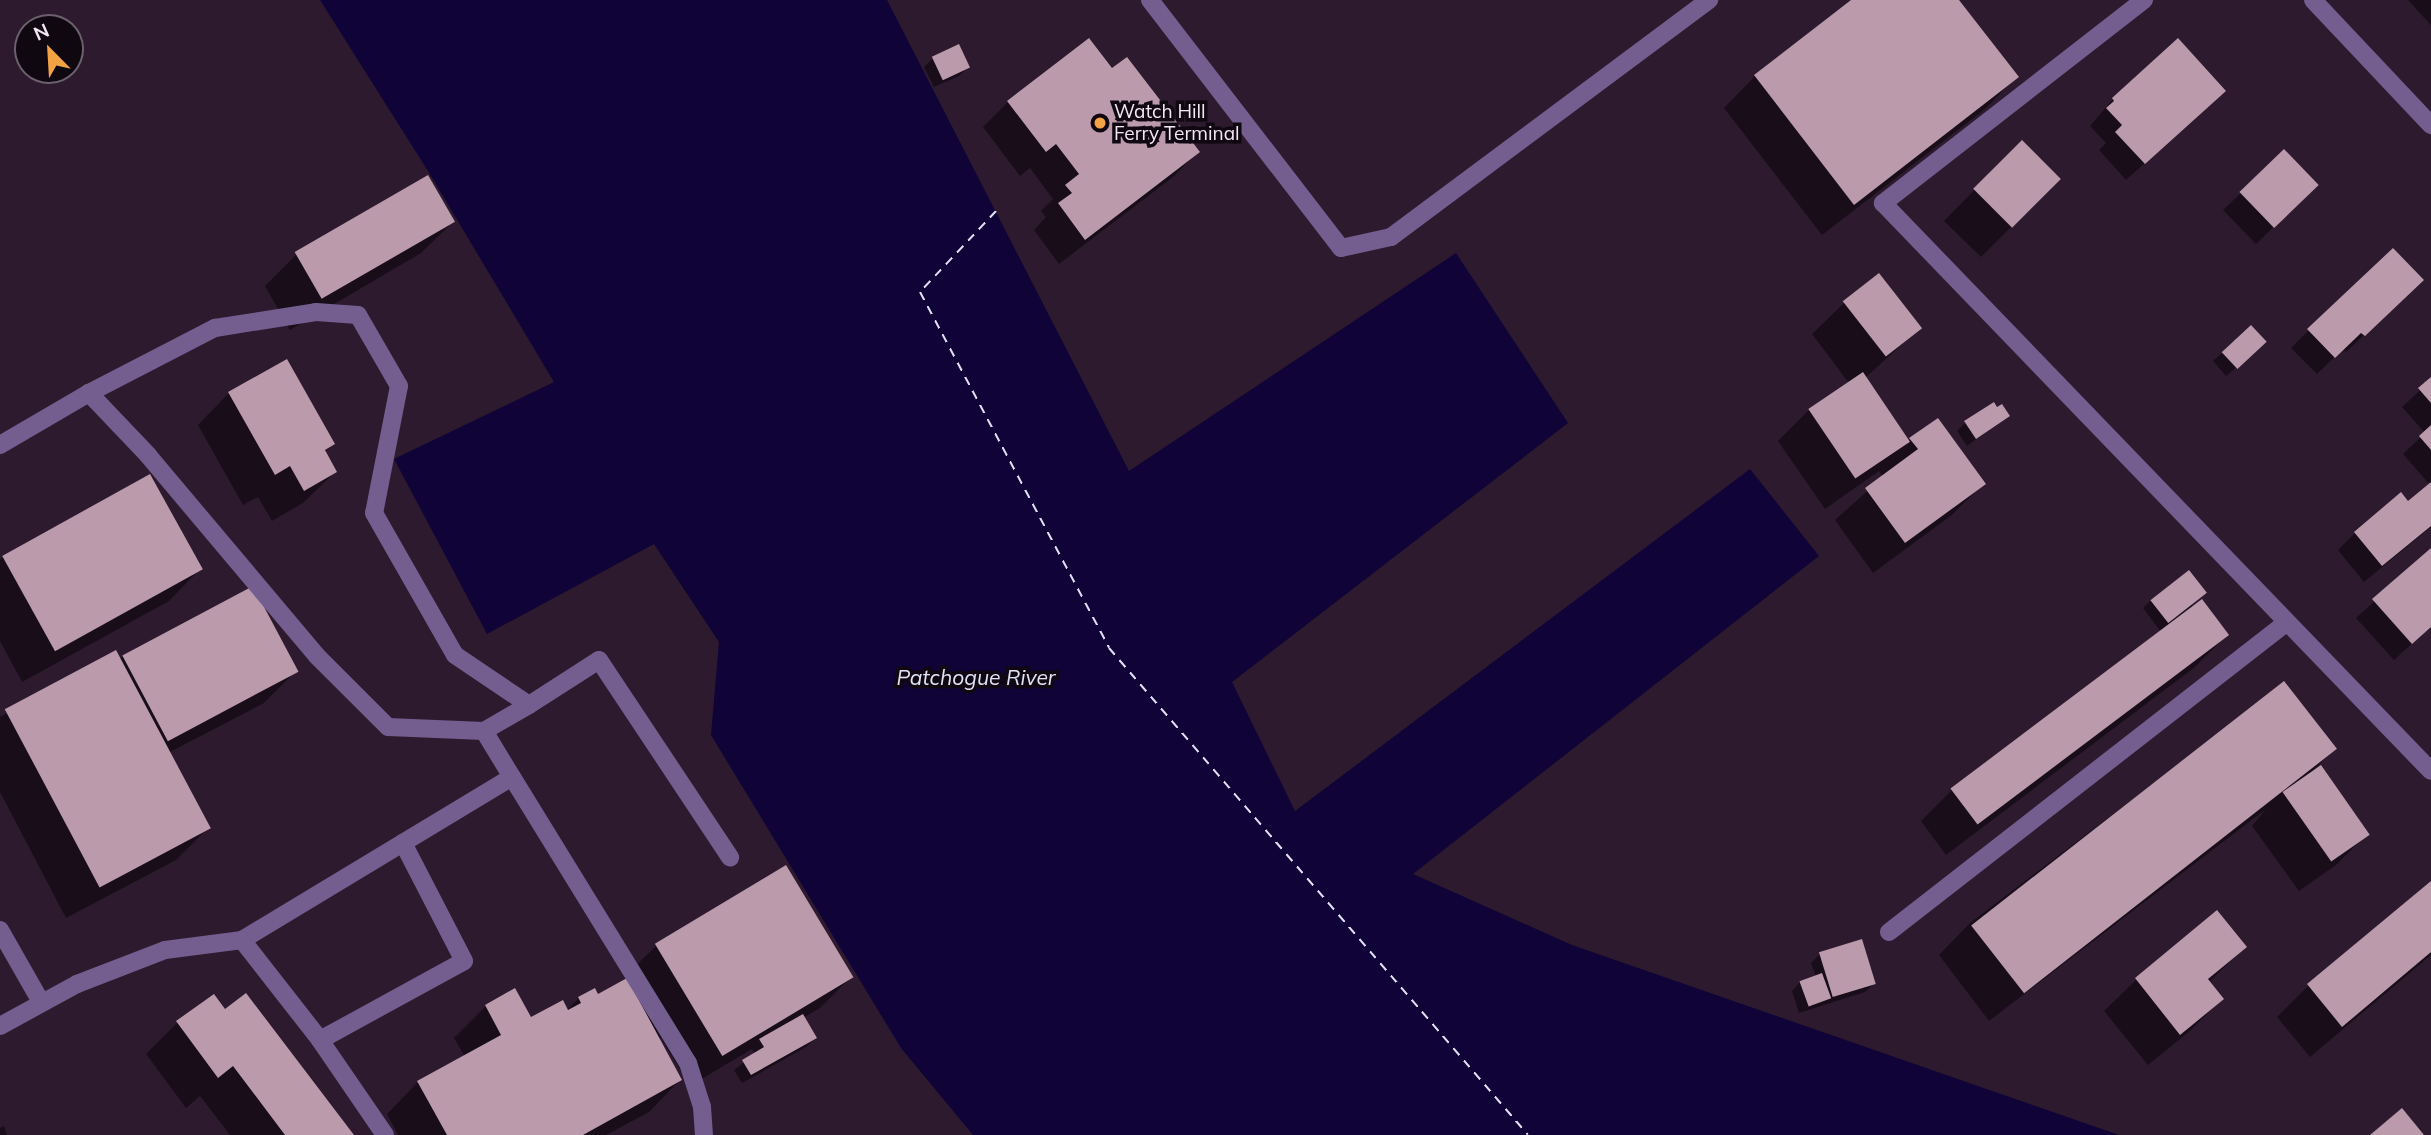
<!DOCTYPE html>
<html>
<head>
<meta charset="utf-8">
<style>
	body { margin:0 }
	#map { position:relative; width:2431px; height:1135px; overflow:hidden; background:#2d1a2f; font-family:Mulish,sans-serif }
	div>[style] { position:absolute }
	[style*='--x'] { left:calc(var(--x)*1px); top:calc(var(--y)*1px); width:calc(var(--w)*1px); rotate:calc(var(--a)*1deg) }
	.water>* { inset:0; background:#0f0337 }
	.shadow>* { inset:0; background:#0007 }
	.ferry>* { height:2px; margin-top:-1px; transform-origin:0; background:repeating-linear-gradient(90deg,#e1e2f8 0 9px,transparent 0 16px) }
	.building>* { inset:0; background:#bb9aac; transform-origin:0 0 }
	.minor>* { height:18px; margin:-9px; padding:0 9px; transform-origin:9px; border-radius:9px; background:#735e8f }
	.dots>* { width:19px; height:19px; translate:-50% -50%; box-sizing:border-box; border:4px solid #100811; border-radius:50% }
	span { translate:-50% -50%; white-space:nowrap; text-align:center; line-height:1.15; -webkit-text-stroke:7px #100811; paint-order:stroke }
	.poi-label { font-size:19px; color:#f4e7f5 }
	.left { translate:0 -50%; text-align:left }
	.water-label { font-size:21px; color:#e1e2f8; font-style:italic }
	.north { position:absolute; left:14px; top:14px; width:70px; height:70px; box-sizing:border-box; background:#100811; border:2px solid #6b616c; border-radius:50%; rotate:336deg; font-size:19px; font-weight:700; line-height:28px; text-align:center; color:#f4e7f5 }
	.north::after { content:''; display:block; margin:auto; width:24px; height:32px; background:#f4a344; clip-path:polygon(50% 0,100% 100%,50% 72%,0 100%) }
</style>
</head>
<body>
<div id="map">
	<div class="water">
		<i style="clip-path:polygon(320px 0,887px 0,1129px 471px,1456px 253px,1568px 423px,1232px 682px,1295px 811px,1750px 469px,1819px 556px,1413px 874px,1572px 945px,2119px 1135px,973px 1135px,901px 1048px,711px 735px,719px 642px,654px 544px,487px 634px,394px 459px,554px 382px,428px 171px)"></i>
	</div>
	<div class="shadow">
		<i style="clip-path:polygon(1854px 0,1957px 0,2016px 77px,1985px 109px,1822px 235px,1724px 108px,1755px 76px)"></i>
		<i style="clip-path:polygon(2408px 0,2431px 0,2431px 25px)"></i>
		<i style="clip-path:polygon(933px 58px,968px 67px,959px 76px,934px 87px,924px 67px)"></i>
		<i style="clip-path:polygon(1111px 71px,1198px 152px,1173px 177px,1059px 264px,1034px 230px,1046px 217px,1041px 211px,1053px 199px,1030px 168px,1020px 176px,983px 127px,1008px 102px)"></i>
		<i style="clip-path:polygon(2113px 99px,2206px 108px,2126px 180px,2099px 150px,2106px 143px,2090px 126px)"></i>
		<i style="clip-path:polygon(1991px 173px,2059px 179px,1981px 257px,1944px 221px)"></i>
		<i style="clip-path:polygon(2241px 193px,2299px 202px,2256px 244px,2223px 210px)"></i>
		<i style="clip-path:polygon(453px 222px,421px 253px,290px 330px,265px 286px,296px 255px)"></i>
		<i style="clip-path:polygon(2404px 297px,2346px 352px,2343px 349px,2317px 374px,2291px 348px,2309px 330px)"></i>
		<i style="clip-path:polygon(1844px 303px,1920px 328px,1865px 378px,1908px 442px,1910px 439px,1983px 484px,1952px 515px,1873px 573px,1835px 520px,1883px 477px,1879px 471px,1825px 509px,1778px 441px,1810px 409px,1849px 383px,1812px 334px)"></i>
		<i style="clip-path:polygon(2256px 351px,2226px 376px,2213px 361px,2222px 353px)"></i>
		<i style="clip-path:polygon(2431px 380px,2431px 527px,2364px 582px,2338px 550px,2355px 533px,2408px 503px,2430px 485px,2403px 454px,2425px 433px,2402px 407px)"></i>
		<i style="clip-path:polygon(229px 393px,333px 444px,324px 453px,335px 472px,303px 503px,272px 521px,258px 497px,243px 505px,198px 425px)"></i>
		<i style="clip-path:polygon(1997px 409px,2008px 415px,1967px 446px,1957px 431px,1965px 423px)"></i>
		<i style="clip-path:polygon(2431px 550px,2431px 626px,2394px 660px,2356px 618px)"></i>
		<i style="clip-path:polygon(3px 557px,200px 569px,169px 601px,22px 682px,0 641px,0 560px)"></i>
		<i style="clip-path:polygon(2204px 593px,2192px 605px,2227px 635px,2195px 667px,1946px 855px,1921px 821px,1952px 790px,2161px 632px,2143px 608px,2151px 600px)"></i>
		<i style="clip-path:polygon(115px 653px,119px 660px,123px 656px,296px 671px,264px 703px,168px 753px,208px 828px,176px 860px,66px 918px,0 792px,0 717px)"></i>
		<i style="clip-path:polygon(2284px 684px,2334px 749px,2313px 771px,2368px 833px,2336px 865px,2299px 891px,2252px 826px,2266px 809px,1989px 1021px,1939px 955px,1970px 923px)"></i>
		<i style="clip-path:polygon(2431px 883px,2431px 955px,2310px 1057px,2277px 1017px,2308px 986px)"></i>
		<i style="clip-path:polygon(2217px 913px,2245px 947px,2209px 982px,2222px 999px,2191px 1030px,2148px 1065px,2104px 1011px,2136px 980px)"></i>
		<i style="clip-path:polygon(656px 946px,851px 977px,820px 1008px,803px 1018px,815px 1038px,806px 1047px,742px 1083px,734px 1070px,755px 1054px,752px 1049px,690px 1086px,661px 1038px,658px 1039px,680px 1080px,649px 1112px,606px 1135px,398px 1135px,387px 1114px,418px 1082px,465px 1057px,454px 1038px,486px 1006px,530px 1019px,567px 1010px,579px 998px,594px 990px,597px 997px,626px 981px,624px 977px)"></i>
		<i style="clip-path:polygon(1820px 954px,1874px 984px,1865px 992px,1799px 1013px,1792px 991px,1800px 982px,1816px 977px,1811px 963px)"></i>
		<i style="clip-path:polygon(225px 1012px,352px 1135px,230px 1135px,200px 1096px,186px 1108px,146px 1054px,177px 1023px)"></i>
		<i style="clip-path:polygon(4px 1126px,7px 1135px,0 1135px,0 1128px)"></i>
	</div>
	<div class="ferry">
		<i style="--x:996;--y:211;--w:111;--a:133.2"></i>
		<i style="--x:920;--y:292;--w:403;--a:62"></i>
		<i style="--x:1109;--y:648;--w:642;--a:49.29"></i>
	</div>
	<div class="building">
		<i style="clip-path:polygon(1851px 0,1959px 0,2019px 77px,1854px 205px,1754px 75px)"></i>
		<i style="clip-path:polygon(1089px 38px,1112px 68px,1127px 57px,1200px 152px,1085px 240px,1058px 203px,1072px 193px,1065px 185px,1079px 174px,1056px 144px,1046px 152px,1007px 101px)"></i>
		<i style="clip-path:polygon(2178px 38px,2226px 91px,2145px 164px,2115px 132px,2122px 125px,2106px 108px,2114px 101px,2112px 98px)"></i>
		<i style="left:959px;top:44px;width:26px;height:30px;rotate:65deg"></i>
		<i style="left:2022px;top:140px;width:55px;height:69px;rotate:45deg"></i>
		<i style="left:2284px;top:149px;width:50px;height:62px;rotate:46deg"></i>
		<i style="left:428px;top:175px;width:54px;height:154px;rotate:60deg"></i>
		<i style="clip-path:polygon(2393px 248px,2424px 280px,2365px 336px,2361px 333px,2335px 358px,2307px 329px)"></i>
		<i style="left:1879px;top:273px;width:70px;height:46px;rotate:52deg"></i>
		<i style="left:2251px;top:325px;width:23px;height:40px;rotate:47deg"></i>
		<i style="clip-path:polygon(287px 359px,335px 444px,325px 450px,337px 472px,304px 491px,290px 466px,275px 475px,228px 392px)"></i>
		<i style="left:1863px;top:372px;width:84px;height:66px;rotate:56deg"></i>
		<i style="clip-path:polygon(2431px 377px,2431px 403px,2418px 388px)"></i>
		<i style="clip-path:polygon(1994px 402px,1997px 407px,2002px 404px,2010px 416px,1976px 439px,1964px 421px)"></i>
		<i style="clip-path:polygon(1938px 418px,1986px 484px,1905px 543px,1865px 488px,1918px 449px,1909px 438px)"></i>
		<i style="clip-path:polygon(2431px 425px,2431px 450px,2419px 436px)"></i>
		<i style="left:150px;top:474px;width:109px;height:169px;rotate:61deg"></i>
		<i style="clip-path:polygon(2431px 482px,2431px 526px,2382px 566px,2354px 532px,2401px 492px,2408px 501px)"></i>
		<i style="clip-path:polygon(2431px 548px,2431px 627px,2412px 644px,2372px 599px)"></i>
		<i style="left:2189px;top:570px;width:29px;height:49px;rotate:52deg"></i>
		<i style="left:253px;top:586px;width:97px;height:148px;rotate:62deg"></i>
		<i style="left:2202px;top:599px;width:45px;height:315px;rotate:53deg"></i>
		<i style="left:116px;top:650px;width:202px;height:126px;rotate:62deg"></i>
		<i style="left:2284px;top:681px;width:86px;height:397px;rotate:52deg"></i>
		<i style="left:2321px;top:765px;width:85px;height:47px;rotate:55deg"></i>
		<i style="left:786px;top:865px;width:131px;height:153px;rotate:59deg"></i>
		<i style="clip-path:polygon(2431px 881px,2431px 952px,2342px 1027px,2307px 984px)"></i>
		<i style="clip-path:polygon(2217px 910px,2247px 947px,2208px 979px,2224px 999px,2180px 1035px,2135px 978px)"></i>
		<i style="left:1862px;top:939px;width:47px;height:45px;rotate:73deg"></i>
		<i style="left:1822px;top:973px;width:27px;height:24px;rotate:70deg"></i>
		<i style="clip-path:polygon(627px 978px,682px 1080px,583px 1135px,447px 1135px,417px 1081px,501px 1035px,485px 1005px,515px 988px,531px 1017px,563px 1000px,568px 1010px,581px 1003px,578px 997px,595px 988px,598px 994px)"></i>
		<i style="clip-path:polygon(246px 993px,354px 1135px,285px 1135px,233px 1066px,218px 1078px,176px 1021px,214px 994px,225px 1009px)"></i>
		<i style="clip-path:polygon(803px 1014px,817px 1038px,751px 1075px,742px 1060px,764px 1047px,759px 1039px)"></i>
		<i style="clip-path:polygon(2402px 1108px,2424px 1135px,2370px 1135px)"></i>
	</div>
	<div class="minor">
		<i style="--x:1150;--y:0;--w:313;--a:52.4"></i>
		<i style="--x:1341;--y:248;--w:51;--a:-12.4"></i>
		<i style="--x:1391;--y:237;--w:397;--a:-36.7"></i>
		<i style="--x:2144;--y:0;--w:331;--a:142.1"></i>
		<i style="--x:1883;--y:203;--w:789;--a:46.03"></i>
		<i style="--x:2313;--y:0;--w:172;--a:46.7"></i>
		<i style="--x:0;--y:445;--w:103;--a:-30.3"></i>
		<i style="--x:89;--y:393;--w:142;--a:-27.3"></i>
		<i style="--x:215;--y:328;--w:102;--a:-9"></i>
		<i style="--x:316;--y:312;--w:42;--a:4.1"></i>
		<i style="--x:358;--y:315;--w:82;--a:60"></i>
		<i style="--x:399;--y:386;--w:129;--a:101.1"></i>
		<i style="--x:374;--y:513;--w:163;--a:60.3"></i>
		<i style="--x:455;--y:655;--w:89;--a:34"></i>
		<i style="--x:529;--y:705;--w:52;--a:150"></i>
		<i style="--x:484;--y:731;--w:96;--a:-177.6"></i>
		<i style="--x:388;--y:727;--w:100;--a:-135"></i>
		<i style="--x:317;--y:656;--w:263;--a:-130.1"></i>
		<i style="--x:148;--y:455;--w:86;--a:-133.6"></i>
		<i style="--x:529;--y:705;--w:83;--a:-32.7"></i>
		<i style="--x:599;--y:660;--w:237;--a:56.4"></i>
		<i style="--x:484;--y:731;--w:54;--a:58.7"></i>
		<i style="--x:0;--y:930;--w:83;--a:60.3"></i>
		<i style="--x:1889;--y:932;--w:504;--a:-37.91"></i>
		<i style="--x:242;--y:940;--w:315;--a:-31.1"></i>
		<i style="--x:512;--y:777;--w:336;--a:58.4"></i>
		<i style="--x:688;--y:1063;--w:46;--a:72.3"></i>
		<i style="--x:702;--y:1107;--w:28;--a:86"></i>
		<i style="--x:0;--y:1026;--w:88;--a:-28.6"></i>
		<i style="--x:77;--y:984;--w:94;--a:-21.1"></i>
		<i style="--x:165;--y:950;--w:78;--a:-7.4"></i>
		<i style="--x:242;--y:940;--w:127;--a:52"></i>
		<i style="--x:320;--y:1040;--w:115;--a:55.6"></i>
		<i style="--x:320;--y:1040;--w:164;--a:-28.7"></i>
		<i style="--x:464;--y:961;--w:133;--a:-117.3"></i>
	</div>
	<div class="dots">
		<i style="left:1100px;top:123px;background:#f4a344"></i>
	</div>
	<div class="poi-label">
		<span class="left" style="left:1114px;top:123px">Watch Hill<br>Ferry Terminal</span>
	</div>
	<div class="water-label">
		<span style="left:976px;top:677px">Patchogue River</span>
	</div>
	<div class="north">N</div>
</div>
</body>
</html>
